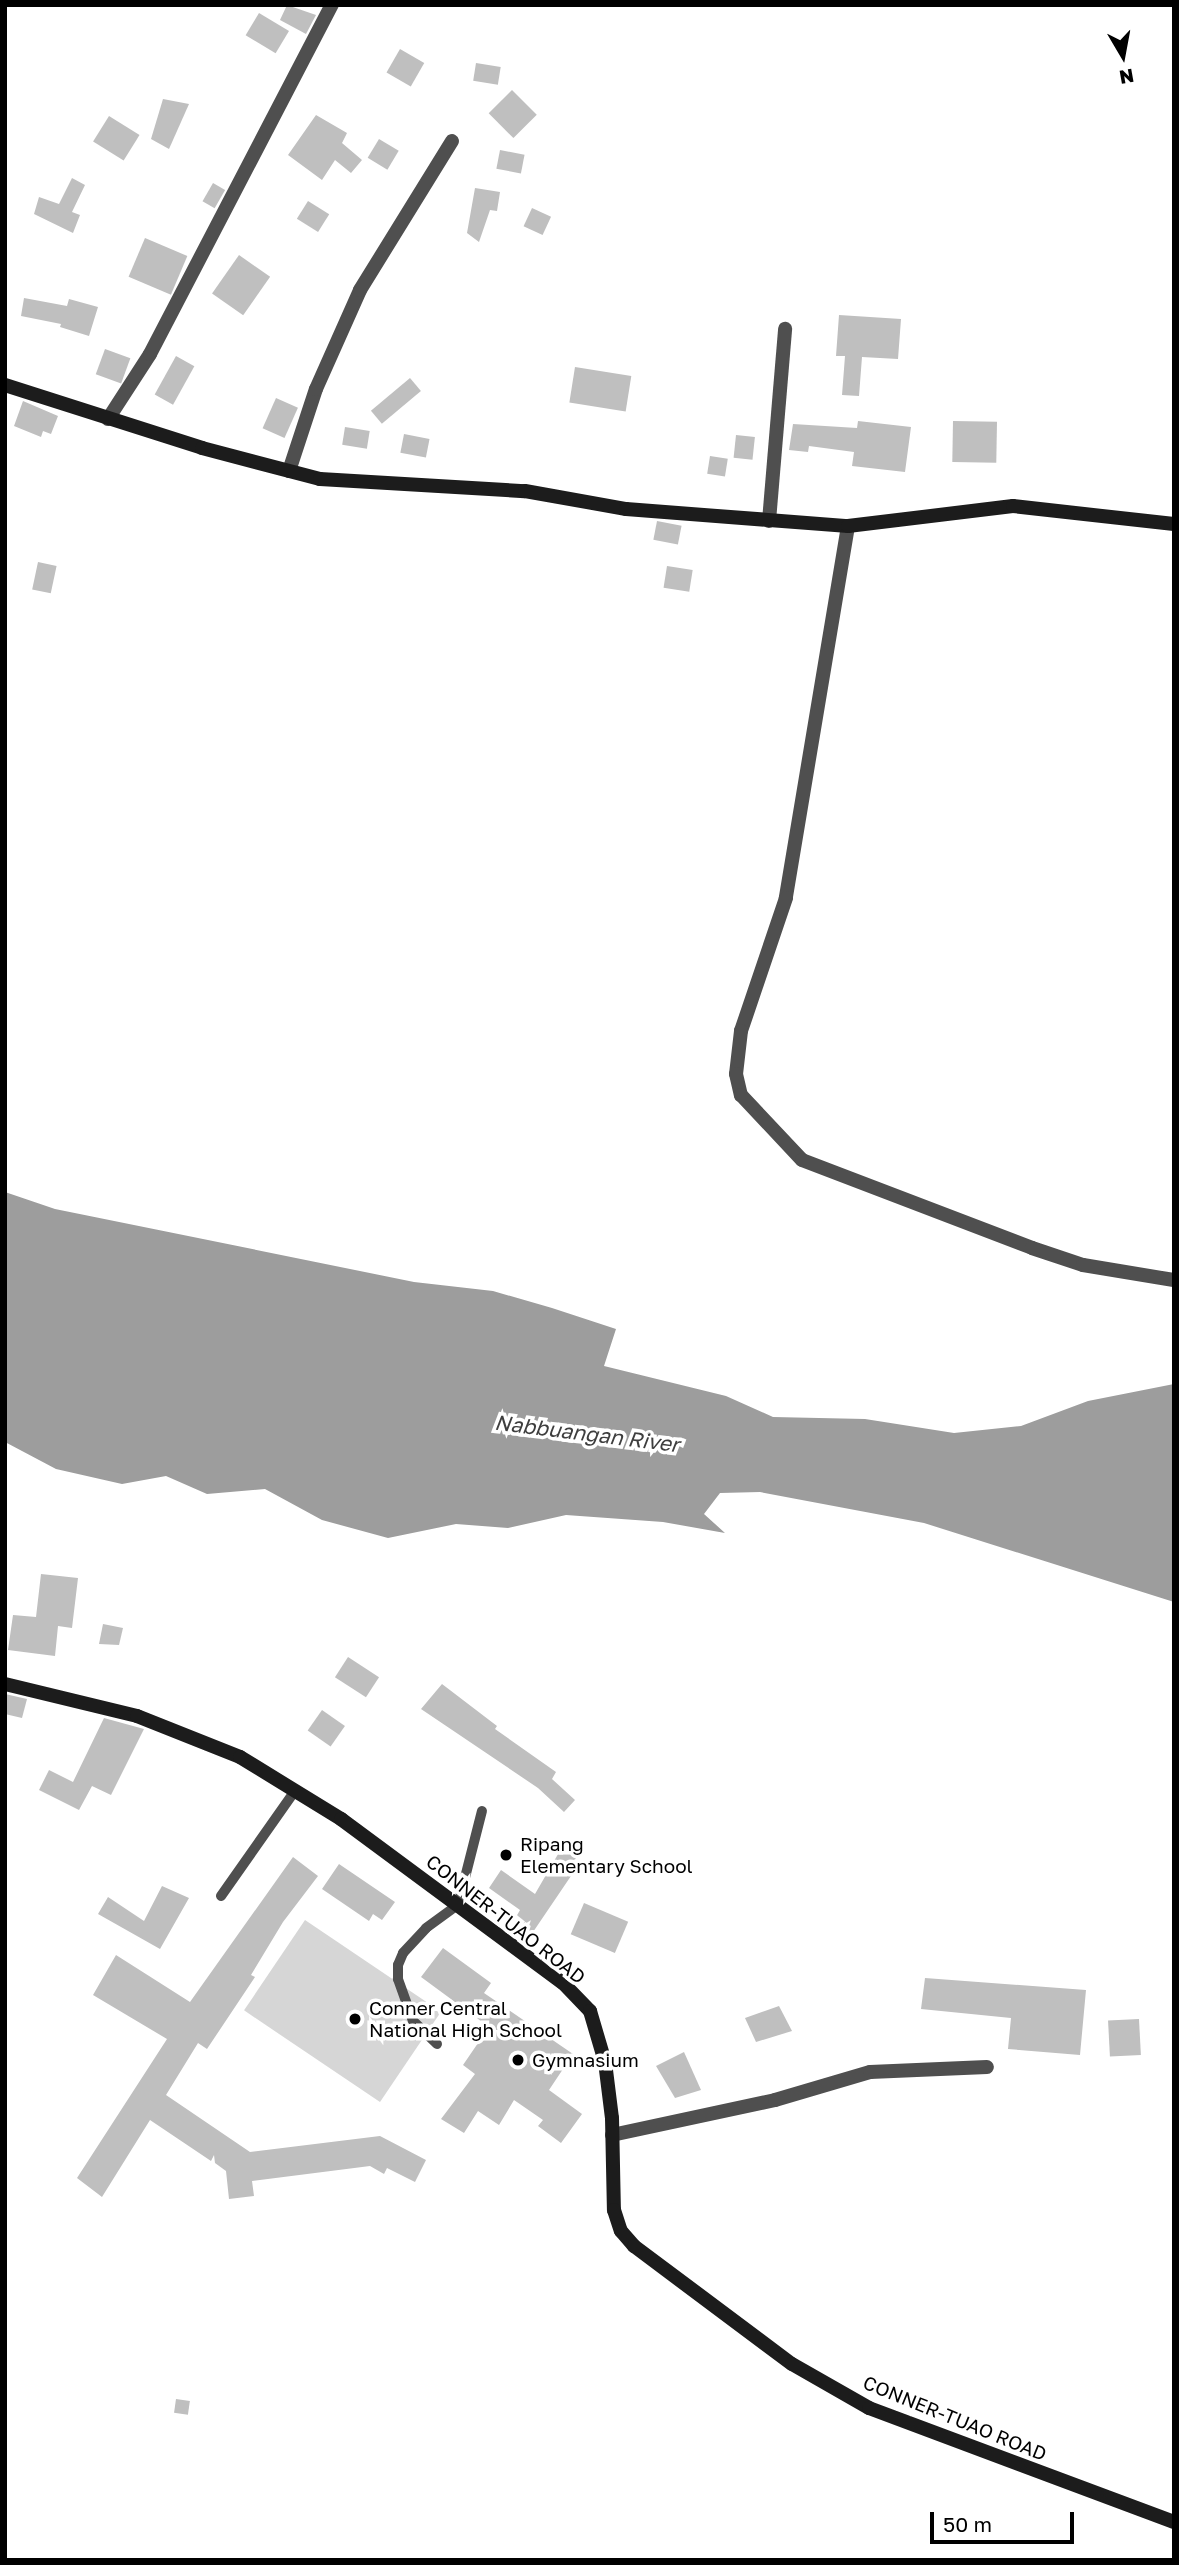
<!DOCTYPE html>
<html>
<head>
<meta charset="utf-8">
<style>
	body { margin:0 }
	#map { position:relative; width:1179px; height:2565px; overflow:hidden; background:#fff; font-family:"Golos Text",sans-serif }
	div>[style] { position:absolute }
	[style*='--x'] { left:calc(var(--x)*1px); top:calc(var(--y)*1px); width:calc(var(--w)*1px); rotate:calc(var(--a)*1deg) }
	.green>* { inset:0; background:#d6d6d6; transform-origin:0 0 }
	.water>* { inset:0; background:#9d9d9d }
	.building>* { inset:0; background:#bfbfbf; transform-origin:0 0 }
	.lane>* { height:10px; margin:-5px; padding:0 5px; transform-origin:5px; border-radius:5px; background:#4f4f4f }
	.street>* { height:14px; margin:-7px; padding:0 7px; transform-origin:7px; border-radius:7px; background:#4f4f4f }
	.secondary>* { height:14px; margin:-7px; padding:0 7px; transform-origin:7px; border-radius:7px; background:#1c1c1c }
	.dots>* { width:19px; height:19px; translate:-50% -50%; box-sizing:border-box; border:4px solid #fff; border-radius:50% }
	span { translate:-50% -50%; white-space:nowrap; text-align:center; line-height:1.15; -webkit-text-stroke:7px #fff; paint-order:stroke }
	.poi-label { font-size:19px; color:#000 }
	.left { translate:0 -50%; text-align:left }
	.street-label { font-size:19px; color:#000 }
	.water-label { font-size:21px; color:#3e3e3e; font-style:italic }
	.frame { position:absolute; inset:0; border:7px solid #000; pointer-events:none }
	.north { position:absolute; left:1088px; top:21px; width:70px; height:70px; -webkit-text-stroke:5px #fff; paint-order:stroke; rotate:170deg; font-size:19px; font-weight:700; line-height:28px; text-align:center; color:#000 }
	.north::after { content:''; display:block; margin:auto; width:24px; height:32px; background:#000; clip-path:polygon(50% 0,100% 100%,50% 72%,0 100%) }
	.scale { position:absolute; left:930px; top:2512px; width:144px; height:32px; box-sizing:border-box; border:4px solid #000; border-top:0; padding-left:9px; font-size:21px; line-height:24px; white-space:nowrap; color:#000; -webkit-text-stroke:5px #fff; paint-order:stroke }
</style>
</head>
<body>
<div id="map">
	<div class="green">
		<i style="left:305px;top:1920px;width:164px;height:109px;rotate:34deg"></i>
	</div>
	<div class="water">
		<i style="clip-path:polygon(5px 1192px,55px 1209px,414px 1282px,493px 1291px,552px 1308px,616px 1329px,604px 1366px,726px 1396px,773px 1417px,865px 1419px,954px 1433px,1021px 1426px,1088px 1401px,1174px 1384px,1174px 1602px,924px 1523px,760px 1492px,720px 1493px,704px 1514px,725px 1533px,663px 1522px,566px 1515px,508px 1528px,456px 1524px,388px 1538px,322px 1520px,265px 1489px,207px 1494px,166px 1476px,122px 1484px,56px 1469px,5px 1442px)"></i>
	</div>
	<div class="building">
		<i style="clip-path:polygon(287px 5px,316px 15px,306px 34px,280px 20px)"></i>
		<i style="left:259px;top:13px;width:35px;height:26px;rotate:31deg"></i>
		<i style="left:400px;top:49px;width:28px;height:27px;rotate:30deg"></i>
		<i style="left:476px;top:63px;width:25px;height:18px;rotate:9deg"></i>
		<i style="left:512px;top:90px;width:35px;height:33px;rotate:45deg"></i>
		<i style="clip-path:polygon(163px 99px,189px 104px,169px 149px,151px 139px)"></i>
		<i style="clip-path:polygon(316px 115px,347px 133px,342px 143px,362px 160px,351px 173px,335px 160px,322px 180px,288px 155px)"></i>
		<i style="left:109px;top:116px;width:36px;height:30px;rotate:32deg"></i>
		<i style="left:379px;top:139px;width:23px;height:22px;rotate:31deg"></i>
		<i style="left:500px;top:150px;width:25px;height:19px;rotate:11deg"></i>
		<i style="clip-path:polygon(72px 178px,85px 185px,72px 212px,80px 215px,73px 233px,34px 214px,39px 197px,59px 204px)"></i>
		<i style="left:213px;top:183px;width:14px;height:21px;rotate:30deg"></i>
		<i style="clip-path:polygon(475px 188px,500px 192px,497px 211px,490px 210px,479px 242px,467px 233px)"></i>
		<i style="left:308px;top:201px;width:25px;height:21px;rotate:32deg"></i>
		<i style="left:532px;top:208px;width:21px;height:20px;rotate:25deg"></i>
		<i style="left:145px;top:238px;width:46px;height:42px;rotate:23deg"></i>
		<i style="left:239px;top:255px;width:38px;height:47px;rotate:35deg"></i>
		<i style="clip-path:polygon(24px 298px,67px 306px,69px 299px,98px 307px,89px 336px,60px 327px,61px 324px,21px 316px)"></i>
		<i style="clip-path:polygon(839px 315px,901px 319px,898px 359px,862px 357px,859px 396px,842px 395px,845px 356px,836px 356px)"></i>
		<i style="left:105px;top:349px;width:27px;height:27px;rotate:20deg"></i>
		<i style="left:176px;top:356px;width:21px;height:44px;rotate:29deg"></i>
		<i style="left:575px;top:367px;width:57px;height:36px;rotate:9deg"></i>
		<i style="left:410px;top:378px;width:17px;height:51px;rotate:50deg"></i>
		<i style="left:276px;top:398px;width:24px;height:33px;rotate:24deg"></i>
		<i style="clip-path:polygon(23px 401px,58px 416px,51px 434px,43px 431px,41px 437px,14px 426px)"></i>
		<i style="clip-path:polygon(858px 421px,911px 427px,905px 472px,852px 466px,854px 452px,809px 446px,808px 452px,789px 450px,793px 424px,857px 428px)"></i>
		<i style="left:953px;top:421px;width:44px;height:41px;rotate:1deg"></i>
		<i style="left:345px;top:427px;width:25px;height:18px;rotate:9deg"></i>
		<i style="left:404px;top:434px;width:26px;height:19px;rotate:11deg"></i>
		<i style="left:736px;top:435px;width:19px;height:23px;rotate:6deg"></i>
		<i style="left:710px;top:456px;width:18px;height:18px;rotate:9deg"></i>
		<i style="left:657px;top:521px;width:25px;height:19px;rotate:11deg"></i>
		<i style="left:38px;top:562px;width:19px;height:28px;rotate:12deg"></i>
		<i style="left:667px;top:566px;width:26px;height:22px;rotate:9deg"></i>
		<i style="clip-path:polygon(41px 1574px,78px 1578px,72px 1628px,58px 1626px,55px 1656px,8px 1650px,13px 1615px,36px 1617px)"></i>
		<i style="clip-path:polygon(103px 1624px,123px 1628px,119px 1645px,99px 1644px)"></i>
		<i style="left:348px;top:1657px;width:37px;height:24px;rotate:33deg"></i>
		<i style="clip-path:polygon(442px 1684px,497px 1726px,495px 1729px,556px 1772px,552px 1779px,575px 1800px,564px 1812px,538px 1788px,421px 1709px)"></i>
		<i style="clip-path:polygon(5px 1694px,27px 1699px,22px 1718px,5px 1714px)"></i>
		<i style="left:322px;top:1710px;width:28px;height:25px;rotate:35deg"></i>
		<i style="clip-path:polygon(104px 1718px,144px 1729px,111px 1795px,92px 1786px,79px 1810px,39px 1790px,49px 1770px,73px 1782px)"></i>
		<i style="clip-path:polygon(565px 1842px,580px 1849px,570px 1871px,573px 1873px,531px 1935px,512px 1924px,520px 1910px,489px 1888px,501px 1870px,535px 1894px)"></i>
		<i style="clip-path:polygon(293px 1857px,318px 1876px,283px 1922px,251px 1975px,255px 1977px,207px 2049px,198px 2043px,166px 2095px,250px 2152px,380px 2136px,426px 2160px,415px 2182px,387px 2168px,384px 2174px,370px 2166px,252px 2181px,254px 2196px,229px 2199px,226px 2171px,215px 2163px,214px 2155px,211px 2161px,150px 2120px,102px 2197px,77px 2178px,167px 2039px,93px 1995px,116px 1955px,190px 2002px)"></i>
		<i style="clip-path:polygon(339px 1864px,395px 1902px,382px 1920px,373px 1914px,369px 1921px,322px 1889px)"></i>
		<i style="clip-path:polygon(162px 1886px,189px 1898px,160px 1949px,98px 1914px,108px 1897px,144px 1921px)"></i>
		<i style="left:584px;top:1903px;width:48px;height:34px;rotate:23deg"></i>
		<i style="clip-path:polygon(443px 1948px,491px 1983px,484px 1993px,573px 2054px,549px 2090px,582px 2114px,561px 2143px,538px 2126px,543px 2120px,514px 2100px,499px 2125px,478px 2111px,464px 2133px,441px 2119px,475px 2074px,463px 2065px,489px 2027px,421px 1977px)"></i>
		<i style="clip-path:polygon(925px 1978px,1086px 1990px,1080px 2055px,1008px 2049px,1011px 2018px,921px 2009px)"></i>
		<i style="clip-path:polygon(779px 2006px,792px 2031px,756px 2042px,745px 2018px)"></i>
		<i style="left:1139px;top:2019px;width:36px;height:31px;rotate:87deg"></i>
		<i style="clip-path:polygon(684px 2052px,701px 2090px,675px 2098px,656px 2066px)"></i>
		<i style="left:176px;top:2399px;width:14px;height:14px;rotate:8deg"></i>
	</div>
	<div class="lane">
		<i style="--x:221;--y:1896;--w:127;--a:-54.9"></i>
		<i style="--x:437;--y:2044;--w:33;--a:-136"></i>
		<i style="--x:413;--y:2021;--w:45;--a:-109.7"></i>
		<i style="--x:398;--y:1979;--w:14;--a:-90"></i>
		<i style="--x:398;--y:1965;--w:13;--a:-67"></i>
		<i style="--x:403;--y:1953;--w:34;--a:-47"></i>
		<i style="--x:426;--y:1928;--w:39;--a:-36"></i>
		<i style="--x:458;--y:1905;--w:97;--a:-75.7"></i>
	</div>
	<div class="street">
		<i style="--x:108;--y:419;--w:77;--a:-57.1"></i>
		<i style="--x:150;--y:354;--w:394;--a:-62.5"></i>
		<i style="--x:289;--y:471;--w:86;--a:-71.8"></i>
		<i style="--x:316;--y:389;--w:108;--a:-66"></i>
		<i style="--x:360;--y:290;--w:175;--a:-58.3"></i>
		<i style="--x:769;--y:521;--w:193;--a:-85.2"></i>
		<i style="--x:848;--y:526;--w:377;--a:99.5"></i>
		<i style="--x:786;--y:898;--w:140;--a:108.7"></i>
		<i style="--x:741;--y:1031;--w:43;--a:96.6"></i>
		<i style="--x:736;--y:1074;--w:22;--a:77"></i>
		<i style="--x:741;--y:1095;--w:89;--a:46.8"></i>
		<i style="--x:802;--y:1160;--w:246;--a:20.9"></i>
		<i style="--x:1032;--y:1248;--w:54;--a:18.4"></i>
		<i style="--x:1083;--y:1265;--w:92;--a:9.4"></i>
		<i style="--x:612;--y:2135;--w:167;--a:-12.1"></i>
		<i style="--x:775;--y:2100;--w:99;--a:-16.4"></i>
		<i style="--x:870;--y:2072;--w:117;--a:-2.4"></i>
	</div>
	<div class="secondary">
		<i style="--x:5;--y:385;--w:207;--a:17.7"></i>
		<i style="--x:202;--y:448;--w:122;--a:14.7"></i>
		<i style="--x:320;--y:479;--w:205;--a:3.4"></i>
		<i style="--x:525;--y:491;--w:103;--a:10.1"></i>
		<i style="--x:626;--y:509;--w:223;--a:4.4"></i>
		<i style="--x:848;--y:526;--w:166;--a:-6.9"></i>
		<i style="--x:1013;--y:506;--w:162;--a:6.4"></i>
		<i style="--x:5;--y:1684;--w:136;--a:13.6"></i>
		<i style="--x:137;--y:1716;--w:111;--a:21.7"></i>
		<i style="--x:240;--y:1757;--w:119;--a:31.5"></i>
		<i style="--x:341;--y:1819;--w:276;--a:36.5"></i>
		<i style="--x:563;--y:1983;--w:39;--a:46"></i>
		<i style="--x:590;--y:2011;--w:53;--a:73.6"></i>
		<i style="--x:605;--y:2062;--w:56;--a:82.9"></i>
		<i style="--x:612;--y:2118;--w:92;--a:88.8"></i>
		<i style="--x:614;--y:2210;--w:22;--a:72"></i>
		<i style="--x:621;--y:2231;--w:20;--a:49"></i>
		<i style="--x:634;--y:2246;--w:197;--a:36.8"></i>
		<i style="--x:792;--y:2364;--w:89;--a:29.7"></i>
		<i style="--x:869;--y:2408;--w:326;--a:20.5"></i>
	</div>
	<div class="dots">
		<i style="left:506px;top:1855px;background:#000"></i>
		<i style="left:355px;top:2019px;background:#000"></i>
		<i style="left:518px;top:2060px;background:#000"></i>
	</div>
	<div class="poi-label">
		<span class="left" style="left:520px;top:1855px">Ripang<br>Elementary School</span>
		<span class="left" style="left:369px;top:2019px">Conner Central<br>National High School</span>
		<span class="left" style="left:532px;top:2060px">Gymnasium</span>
	</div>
	<div class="street-label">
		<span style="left:506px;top:1919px;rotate:38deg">CONNER-TUAO ROAD</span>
		<span style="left:955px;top:2418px;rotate:22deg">CONNER-TUAO ROAD</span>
	</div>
	<div class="water-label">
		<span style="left:587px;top:1433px;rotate:7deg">Nabbuangan River</span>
	</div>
	<div class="frame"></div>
	<div class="north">N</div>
	<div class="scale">50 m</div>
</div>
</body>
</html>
